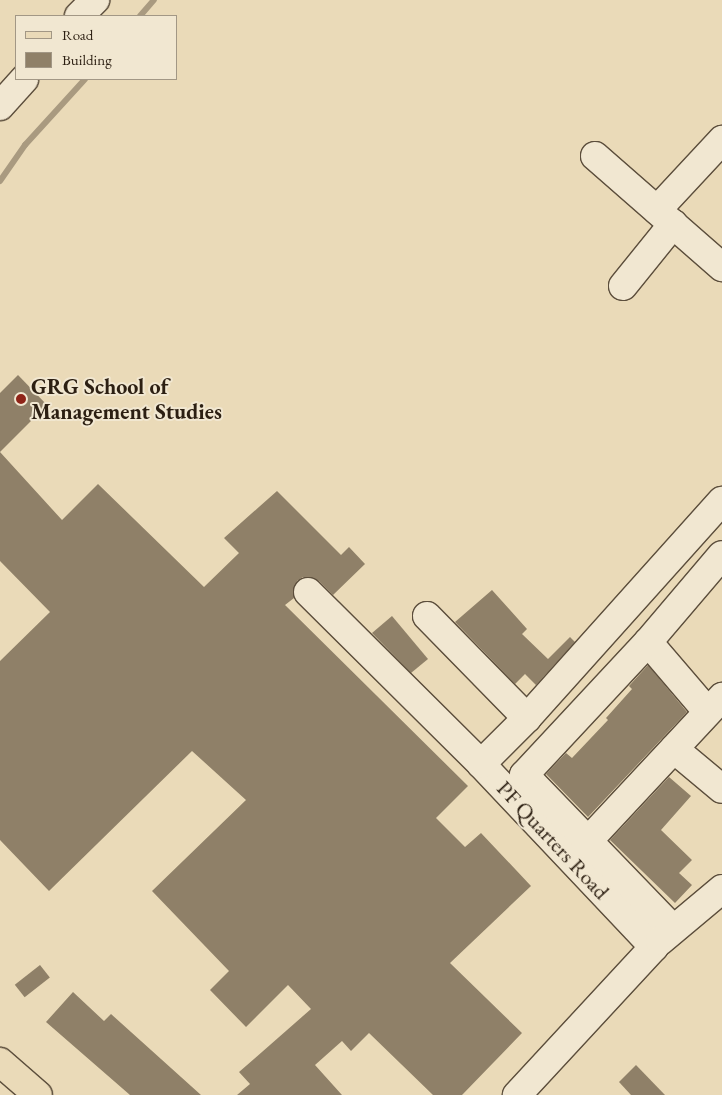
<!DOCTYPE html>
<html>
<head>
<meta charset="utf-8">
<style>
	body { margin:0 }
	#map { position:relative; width:722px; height:1095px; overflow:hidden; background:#eadab8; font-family:"EB Garamond",serif }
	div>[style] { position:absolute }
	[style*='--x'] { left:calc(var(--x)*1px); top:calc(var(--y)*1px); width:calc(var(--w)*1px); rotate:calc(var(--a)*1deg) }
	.stream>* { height:6px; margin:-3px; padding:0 3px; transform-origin:3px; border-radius:3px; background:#a99a80 }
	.building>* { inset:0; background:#8f8068; transform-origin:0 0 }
	.roads { filter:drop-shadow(1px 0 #5c4e3c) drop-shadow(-1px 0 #5c4e3c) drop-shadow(0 1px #5c4e3c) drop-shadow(0 -1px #5c4e3c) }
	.minor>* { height:28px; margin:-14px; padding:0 14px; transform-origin:14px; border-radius:14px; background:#f1e7d1 }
	.major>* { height:28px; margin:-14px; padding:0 14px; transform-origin:14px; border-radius:14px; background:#eadab8 }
	.dots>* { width:14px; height:14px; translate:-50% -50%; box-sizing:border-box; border:2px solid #f1e7d1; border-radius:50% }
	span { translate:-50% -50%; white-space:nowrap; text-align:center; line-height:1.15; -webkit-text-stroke:4px #f1e7d1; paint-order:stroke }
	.poi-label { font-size:22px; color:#2c1f12; font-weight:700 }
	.left { translate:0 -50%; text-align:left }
	.street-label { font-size:22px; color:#2c1f12 }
	.legend { position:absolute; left:15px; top:15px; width:162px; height:65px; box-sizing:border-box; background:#f1e7d1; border:1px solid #a29785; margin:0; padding:6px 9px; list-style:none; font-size:15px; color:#2c1f12 }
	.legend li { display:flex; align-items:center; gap:10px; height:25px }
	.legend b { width:25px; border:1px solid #a29785 }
</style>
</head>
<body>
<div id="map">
	<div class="stream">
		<i style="--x:140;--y:16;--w:21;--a:-49"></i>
		<i style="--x:0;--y:181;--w:44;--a:-55.2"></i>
		<i style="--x:25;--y:145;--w:89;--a:-47.7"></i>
	</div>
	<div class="building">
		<i style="clip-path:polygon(18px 375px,47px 405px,0 452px,0 393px)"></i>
		<i style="clip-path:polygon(0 452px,62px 520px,98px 484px,204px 587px,239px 553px,224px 538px,277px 491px,341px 555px,349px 547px,365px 564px,333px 595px,319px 581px,303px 577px,297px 581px,294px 598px,285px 605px,468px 786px,436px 818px,465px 847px,481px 833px,531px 886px,450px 963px,522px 1033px,462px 1095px,433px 1095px,369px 1033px,351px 1051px,342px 1041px,315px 1065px,342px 1095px,237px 1095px,250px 1084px,239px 1072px,311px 1009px,288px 985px,246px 1027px,210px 990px,229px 971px,152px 891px,246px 800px,192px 751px,49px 891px,0 840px,0 661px,50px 612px,0 561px)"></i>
		<i style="clip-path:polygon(492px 590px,527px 629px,522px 634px,548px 659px,570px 637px,575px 642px,536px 685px,525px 674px,515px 684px,455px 622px)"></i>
		<i style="clip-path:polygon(392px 616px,428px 659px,411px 673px,372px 633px)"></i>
		<i style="clip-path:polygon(648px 665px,687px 712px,588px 817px,546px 774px,566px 753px,572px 758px,608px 720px,606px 718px,632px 689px,629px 686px)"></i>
		<i style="clip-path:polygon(669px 777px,691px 796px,661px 830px,692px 860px,679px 873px,692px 885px,675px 903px,610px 840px)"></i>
		<i style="left:40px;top:965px;width:16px;height:32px;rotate:52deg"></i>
		<i style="clip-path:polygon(73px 992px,104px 1021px,111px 1014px,201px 1095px,130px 1095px,46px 1022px)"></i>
		<i style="clip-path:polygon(636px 1065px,665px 1095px,631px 1095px,619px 1082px)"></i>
	</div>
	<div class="roads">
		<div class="minor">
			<i style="--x:79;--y:16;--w:23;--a:-45"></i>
			<i style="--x:0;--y:106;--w:36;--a:-48"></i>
			<i style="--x:595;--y:156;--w:169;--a:41.2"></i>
			<i style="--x:657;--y:210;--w:96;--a:-47.1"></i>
			<i style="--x:623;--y:286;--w:80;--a:-51.1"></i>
			<i style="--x:308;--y:592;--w:244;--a:44.8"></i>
			<i style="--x:481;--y:764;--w:252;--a:46.6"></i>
			<i style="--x:654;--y:947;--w:202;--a:132.8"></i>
			<i style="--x:427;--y:616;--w:143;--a:45.6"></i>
			<i style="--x:648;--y:642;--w:91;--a:49.5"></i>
			<i style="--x:674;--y:749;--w:62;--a:39.8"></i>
			<i style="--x:481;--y:764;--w:65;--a:-45"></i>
			<i style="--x:527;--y:718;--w:292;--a:-48.1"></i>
			<i style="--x:586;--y:843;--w:200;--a:-47"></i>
			<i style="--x:672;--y:928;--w:213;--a:-134"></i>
			<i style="--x:524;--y:775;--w:182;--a:-47"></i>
			<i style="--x:648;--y:642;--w:114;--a:-49.6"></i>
			<i style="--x:660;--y:941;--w:81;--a:-40"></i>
		</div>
		<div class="major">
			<i style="--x:0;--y:1062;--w:50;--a:41"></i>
		</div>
	</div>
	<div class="dots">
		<i style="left:21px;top:399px;background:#8f2418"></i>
	</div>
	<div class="poi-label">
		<span class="left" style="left:31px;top:399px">GRG School of<br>Management Studies</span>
	</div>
	<div class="street-label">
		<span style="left:553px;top:840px;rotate:47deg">PF Quarters Road</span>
	</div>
	<ul class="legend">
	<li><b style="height:6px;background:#eadab8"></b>Road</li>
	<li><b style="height:14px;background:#8f8068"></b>Building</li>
	</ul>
</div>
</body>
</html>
